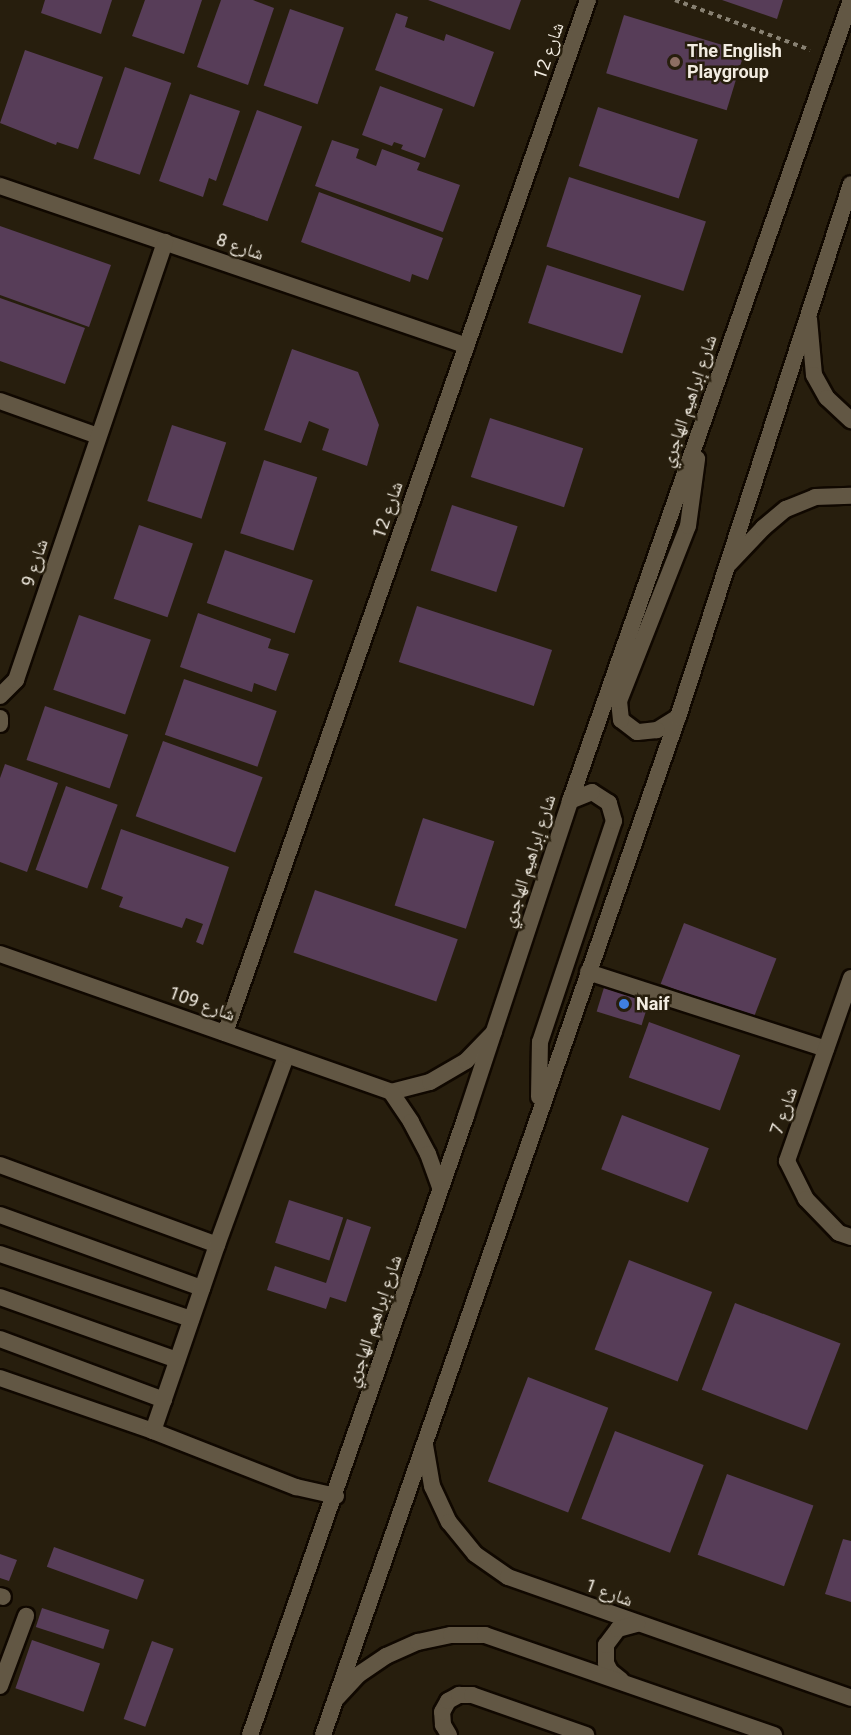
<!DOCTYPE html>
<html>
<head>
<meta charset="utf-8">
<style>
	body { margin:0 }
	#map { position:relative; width:851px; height:1735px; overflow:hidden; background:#271e0d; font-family:Roboto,"Noto Naskh Arabic",sans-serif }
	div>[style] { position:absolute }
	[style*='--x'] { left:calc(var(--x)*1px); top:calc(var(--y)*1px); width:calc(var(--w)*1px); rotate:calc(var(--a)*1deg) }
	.building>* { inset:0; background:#573d58; transform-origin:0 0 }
	.path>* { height:4px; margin-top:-2px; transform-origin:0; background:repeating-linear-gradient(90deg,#878071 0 4.5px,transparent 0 9px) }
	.roads { filter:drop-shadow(2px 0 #100800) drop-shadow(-2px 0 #100800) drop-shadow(0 2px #100800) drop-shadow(0 -2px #100800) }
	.service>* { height:16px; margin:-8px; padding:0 8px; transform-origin:8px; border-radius:8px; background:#625744 }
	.minor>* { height:16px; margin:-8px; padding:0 8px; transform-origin:8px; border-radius:8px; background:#625744 }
	.tertiary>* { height:16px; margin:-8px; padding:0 8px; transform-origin:8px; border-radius:8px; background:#625744 }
	.secondary>* { height:16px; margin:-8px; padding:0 8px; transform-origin:8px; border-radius:8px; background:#625744 }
	.dots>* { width:16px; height:16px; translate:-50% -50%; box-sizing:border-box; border:3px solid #271e0d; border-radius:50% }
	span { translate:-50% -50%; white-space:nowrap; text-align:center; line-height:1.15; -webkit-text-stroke:5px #271e0d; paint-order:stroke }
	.street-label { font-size:18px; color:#f2ece1 }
	.poi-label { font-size:18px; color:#f2ece1; font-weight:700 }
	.left { translate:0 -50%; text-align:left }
</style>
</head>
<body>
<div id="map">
	<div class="building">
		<i style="clip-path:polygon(45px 0,112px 0,101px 34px,41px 13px)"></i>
		<i style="clip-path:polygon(145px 0,202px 0,184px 54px,132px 36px)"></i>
		<i style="clip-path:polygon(221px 0,253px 0,274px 8px,248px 85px,197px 67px)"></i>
		<i style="clip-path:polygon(428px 0,521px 0,510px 30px)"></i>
		<i style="clip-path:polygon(722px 0,783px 0,777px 19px)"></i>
		<i style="left:290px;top:9px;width:57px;height:81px;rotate:19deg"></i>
		<i style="clip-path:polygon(396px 13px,408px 17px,405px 27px,444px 41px,446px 34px,494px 52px,474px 107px,375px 70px)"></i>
		<i style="left:624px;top:15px;width:126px;height:61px;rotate:17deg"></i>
		<i style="clip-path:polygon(25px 50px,103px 77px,78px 149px,57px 142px,56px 145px,0 123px)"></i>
		<i style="left:125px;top:67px;width:49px;height:97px;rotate:19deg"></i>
		<i style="clip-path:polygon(380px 86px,443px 109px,425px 158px,401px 149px,403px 145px,394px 142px,392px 146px,362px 135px)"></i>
		<i style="clip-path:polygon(190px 94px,240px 111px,216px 181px,209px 178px,203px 197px,159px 181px)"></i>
		<i style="left:598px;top:107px;width:105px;height:62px;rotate:18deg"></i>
		<i style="left:257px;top:110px;width:48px;height:101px;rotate:20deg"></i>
		<i style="clip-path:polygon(332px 140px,359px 149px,356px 158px,376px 166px,382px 149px,420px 163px,417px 170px,460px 185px,443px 232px,315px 186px)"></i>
		<i style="left:569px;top:177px;width:144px;height:73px;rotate:18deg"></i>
		<i style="clip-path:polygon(319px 192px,443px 238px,428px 280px,412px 274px,410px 282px,301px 242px)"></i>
		<i style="clip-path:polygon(0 226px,111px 265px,89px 327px,0 295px)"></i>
		<i style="left:547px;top:265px;width:99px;height:61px;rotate:18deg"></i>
		<i style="clip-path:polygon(0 298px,85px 328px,65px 384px,0 361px)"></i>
		<i style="clip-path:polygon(292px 349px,358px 372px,379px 425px,367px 466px,322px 450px,329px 429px,309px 421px,301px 443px,264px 430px)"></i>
		<i style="left:490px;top:418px;width:98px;height:62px;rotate:18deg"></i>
		<i style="left:172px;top:425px;width:57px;height:80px;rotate:18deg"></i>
		<i style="left:264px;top:460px;width:56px;height:77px;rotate:18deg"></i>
		<i style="left:452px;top:505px;width:69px;height:69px;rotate:18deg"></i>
		<i style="left:139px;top:525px;width:57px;height:78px;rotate:19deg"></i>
		<i style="left:225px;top:550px;width:93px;height:56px;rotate:19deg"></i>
		<i style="left:417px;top:606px;width:142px;height:59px;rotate:18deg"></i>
		<i style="clip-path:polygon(198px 613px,271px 639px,268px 648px,289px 654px,276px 691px,254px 683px,252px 692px,180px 667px)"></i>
		<i style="left:79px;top:615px;width:76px;height:79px;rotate:19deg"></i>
		<i style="left:184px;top:679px;width:98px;height:59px;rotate:19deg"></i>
		<i style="left:45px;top:706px;width:88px;height:57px;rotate:19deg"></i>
		<i style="left:163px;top:741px;width:106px;height:80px;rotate:20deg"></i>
		<i style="clip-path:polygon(5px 764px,58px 783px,27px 872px,0 862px,0 778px)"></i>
		<i style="left:66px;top:786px;width:55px;height:89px;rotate:20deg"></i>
		<i style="left:423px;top:818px;width:75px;height:92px;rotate:18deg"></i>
		<i style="clip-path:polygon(121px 829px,229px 867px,203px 945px,196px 942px,203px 924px,186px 918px,182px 928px,119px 907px,123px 897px,101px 889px)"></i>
		<i style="left:315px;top:890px;width:151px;height:66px;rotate:19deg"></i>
		<i style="left:684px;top:923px;width:99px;height:65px;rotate:21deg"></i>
		<i style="left:606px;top:981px;width:47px;height:32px;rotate:17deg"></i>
		<i style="left:649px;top:1022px;width:97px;height:59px;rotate:20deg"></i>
		<i style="left:622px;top:1115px;width:93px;height:58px;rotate:21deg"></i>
		<i style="left:289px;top:1200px;width:57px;height:45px;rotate:18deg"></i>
		<i style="clip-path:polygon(347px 1219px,371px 1227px,346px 1302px,330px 1297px,326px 1309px,267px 1290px,275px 1266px,326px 1283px)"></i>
		<i style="left:629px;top:1260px;width:89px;height:96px;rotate:21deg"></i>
		<i style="left:735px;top:1303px;width:113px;height:93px;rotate:21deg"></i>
		<i style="left:528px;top:1377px;width:86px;height:112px;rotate:21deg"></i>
		<i style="left:615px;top:1431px;width:95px;height:94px;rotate:21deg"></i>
		<i style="left:727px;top:1474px;width:92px;height:86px;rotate:20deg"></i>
		<i style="clip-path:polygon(843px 1539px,851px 1541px,851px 1602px,825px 1594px)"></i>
		<i style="left:54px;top:1547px;width:96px;height:21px;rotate:20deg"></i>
		<i style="clip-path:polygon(0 1554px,17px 1560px,9px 1581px,0 1578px)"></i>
		<i style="left:42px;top:1608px;width:71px;height:20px;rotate:18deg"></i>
		<i style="left:32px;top:1640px;width:72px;height:51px;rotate:19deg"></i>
		<i style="left:152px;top:1641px;width:23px;height:83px;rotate:20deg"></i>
	</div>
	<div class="path">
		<i style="--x:675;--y:0;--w:144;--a:20.3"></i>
	</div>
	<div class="roads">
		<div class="service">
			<i style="--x:0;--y:718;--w:6;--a:90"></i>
			<i style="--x:588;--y:972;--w:250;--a:17.9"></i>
			<i style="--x:0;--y:1165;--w:231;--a:20.2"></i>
			<i style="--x:0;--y:1215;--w:215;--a:19.9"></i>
			<i style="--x:0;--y:1254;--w:202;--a:18.8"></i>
			<i style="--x:0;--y:1297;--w:188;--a:19.6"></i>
			<i style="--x:0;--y:1339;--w:175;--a:20.4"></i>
			<i style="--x:0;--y:1378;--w:162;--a:19.1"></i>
			<i style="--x:153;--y:1431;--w:154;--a:21.4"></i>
			<i style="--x:296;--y:1487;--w:41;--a:12.7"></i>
			<i style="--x:153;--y:1431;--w:197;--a:-71"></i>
			<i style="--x:217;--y:1245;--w:201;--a:-69.9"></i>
			<i style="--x:0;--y:1596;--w:3;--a:18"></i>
			<i style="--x:0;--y:1686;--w:75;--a:-69.6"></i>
			<i style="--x:449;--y:1735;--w:12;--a:-121"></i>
			<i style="--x:443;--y:1725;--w:13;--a:-94"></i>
			<i style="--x:442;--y:1712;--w:13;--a:-61"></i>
			<i style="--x:448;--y:1701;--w:13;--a:-29"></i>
			<i style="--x:459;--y:1695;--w:13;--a:0"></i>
			<i style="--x:472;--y:1695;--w:121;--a:19.3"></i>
		</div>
		<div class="minor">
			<i style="--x:0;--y:186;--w:493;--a:18.9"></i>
			<i style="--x:0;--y:401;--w:104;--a:19.7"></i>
			<i style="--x:0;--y:696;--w:23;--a:-45"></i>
			<i style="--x:16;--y:680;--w:463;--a:-71.2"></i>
			<i style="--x:851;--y:978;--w:194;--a:109.3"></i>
			<i style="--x:787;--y:1161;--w:42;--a:63.4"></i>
			<i style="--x:806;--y:1199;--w:47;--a:45.9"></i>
			<i style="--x:839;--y:1233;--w:13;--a:18"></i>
			<i style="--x:225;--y:1033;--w:1095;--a:-70.64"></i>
		</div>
		<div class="tertiary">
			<i style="--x:809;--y:319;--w:56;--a:84.9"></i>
			<i style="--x:814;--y:375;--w:26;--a:61"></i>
			<i style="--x:827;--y:398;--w:33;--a:43"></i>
			<i style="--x:729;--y:564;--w:50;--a:-46.6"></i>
			<i style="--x:763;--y:528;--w:30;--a:-40"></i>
			<i style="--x:786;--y:509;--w:31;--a:-22"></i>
			<i style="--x:815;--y:497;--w:36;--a:-2"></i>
			<i style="--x:0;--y:954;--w:415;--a:19.4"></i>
			<i style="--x:391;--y:1092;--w:40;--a:-14.4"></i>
			<i style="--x:430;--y:1082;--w:42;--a:-30.3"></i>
			<i style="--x:466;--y:1061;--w:40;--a:-46"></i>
			<i style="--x:391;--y:1092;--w:36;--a:56"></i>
			<i style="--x:411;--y:1122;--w:36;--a:62"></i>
			<i style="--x:428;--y:1154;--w:35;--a:70"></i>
			<i style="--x:425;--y:1445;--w:42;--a:80.3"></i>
			<i style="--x:432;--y:1486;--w:40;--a:65"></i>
			<i style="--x:449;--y:1522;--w:41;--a:50.9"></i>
			<i style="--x:475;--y:1554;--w:40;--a:34.9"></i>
			<i style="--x:508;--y:1577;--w:364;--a:19.4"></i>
			<i style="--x:621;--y:1680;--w:14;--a:-141"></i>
			<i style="--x:610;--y:1671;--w:9;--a:-117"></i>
			<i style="--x:606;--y:1663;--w:18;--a:-90"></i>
			<i style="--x:606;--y:1645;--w:20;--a:-53"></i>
			<i style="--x:618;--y:1629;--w:20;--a:-15"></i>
			<i style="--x:335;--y:1700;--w:34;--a:-47"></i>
			<i style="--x:358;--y:1675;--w:34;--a:-34"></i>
			<i style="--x:386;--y:1656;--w:35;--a:-24"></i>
			<i style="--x:418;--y:1642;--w:34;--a:-12"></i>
			<i style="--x:451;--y:1635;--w:34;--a:0"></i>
			<i style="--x:485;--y:1635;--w:306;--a:19.1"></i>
		</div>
		<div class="secondary">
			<i style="--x:678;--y:717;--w:25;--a:148"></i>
			<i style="--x:657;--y:730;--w:20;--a:174"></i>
			<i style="--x:637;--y:732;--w:20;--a:-143"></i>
			<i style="--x:621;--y:720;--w:19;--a:-96"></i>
			<i style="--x:619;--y:701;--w:188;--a:-68.5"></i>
			<i style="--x:688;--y:526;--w:68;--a:-82.3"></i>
			<i style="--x:539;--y:1097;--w:55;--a:-89"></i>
			<i style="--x:540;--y:1042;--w:233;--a:-71.5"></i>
			<i style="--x:614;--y:821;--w:19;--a:-106"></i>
			<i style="--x:609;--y:803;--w:20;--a:-147"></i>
			<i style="--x:592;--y:792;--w:24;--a:158"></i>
			<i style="--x:250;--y:1735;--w:656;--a:-70.76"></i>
			<i style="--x:466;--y:1116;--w:332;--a:-71.7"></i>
			<i style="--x:570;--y:801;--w:849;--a:-70.67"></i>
			<i style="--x:323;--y:1735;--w:1078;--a:-70.78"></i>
			<i style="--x:678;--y:717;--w:560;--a:-72.02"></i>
		</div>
	</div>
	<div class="dots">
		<i style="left:675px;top:62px;background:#8d6e63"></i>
		<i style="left:624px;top:1004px;background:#3f7fe0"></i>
	</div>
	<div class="street-label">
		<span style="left:549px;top:51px;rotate:-71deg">شارع 12</span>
		<span style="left:240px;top:247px;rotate:19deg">شارع 8</span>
		<span style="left:689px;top:401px;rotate:-71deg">شارع إبراهيم الهاجري</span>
		<span style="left:388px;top:510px;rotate:-71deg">شارع 12</span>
		<span style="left:35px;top:563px;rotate:-72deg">شارع 9</span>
		<span style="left:529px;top:861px;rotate:-72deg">شارع إبراهيم الهاجري</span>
		<span style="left:202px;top:1004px;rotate:20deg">شارع 109</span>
		<span style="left:784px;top:1111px;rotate:-71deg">شارع 7</span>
		<span style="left:374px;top:1321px;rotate:-71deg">شارع إبراهيم الهاجري</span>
		<span style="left:609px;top:1593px;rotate:20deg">شارع 1</span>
	</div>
	<div class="poi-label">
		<span class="left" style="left:687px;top:62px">The English<br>Playgroup</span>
		<span class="left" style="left:636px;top:1004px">Naif</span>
	</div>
</div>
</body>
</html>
